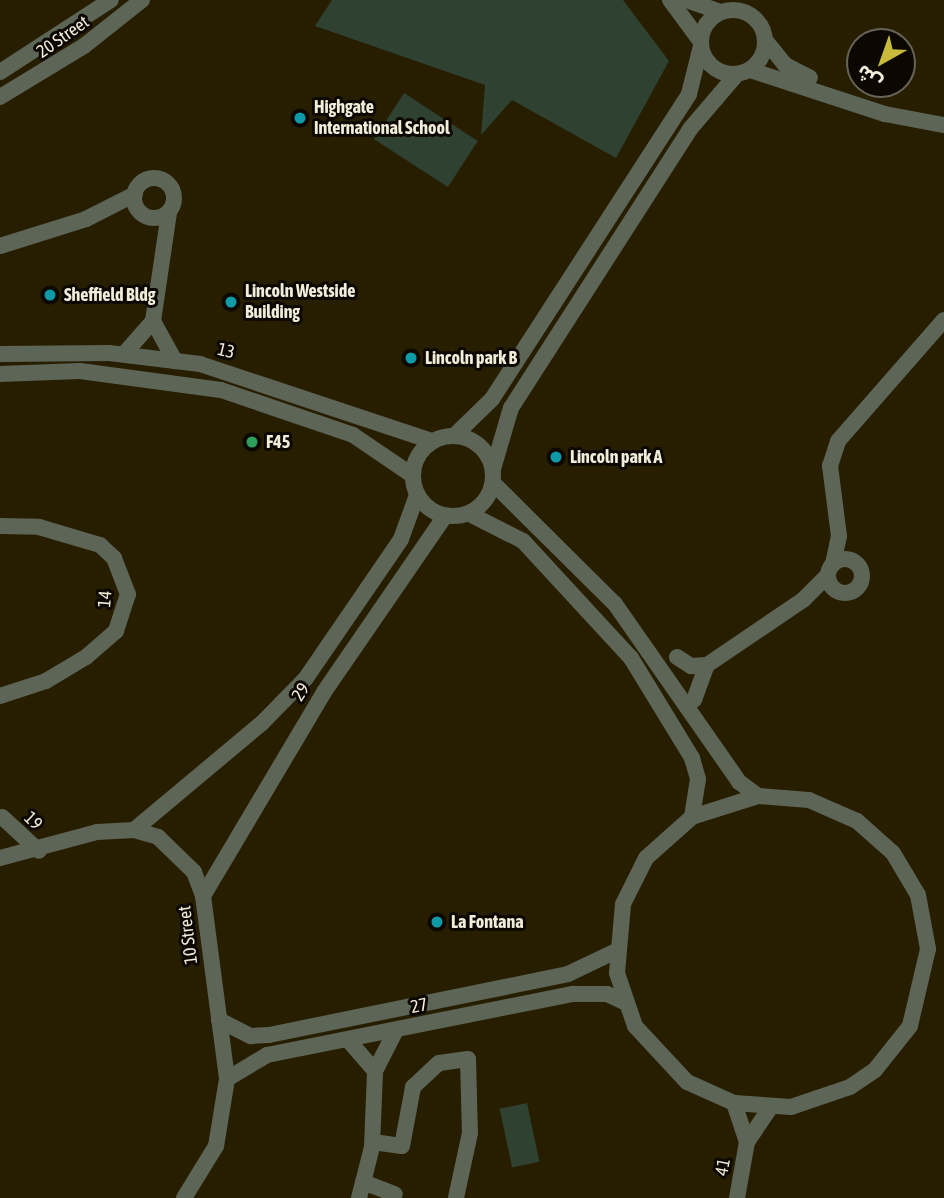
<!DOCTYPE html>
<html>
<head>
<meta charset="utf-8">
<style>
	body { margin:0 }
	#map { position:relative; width:944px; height:1198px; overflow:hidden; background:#271e00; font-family:"Asap Condensed","Noto Sans Arabic",sans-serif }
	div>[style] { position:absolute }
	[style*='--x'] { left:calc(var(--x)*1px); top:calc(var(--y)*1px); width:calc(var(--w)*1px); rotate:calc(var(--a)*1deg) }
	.green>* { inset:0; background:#2f4131; transform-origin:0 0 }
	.minor>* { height:16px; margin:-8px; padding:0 8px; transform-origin:8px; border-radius:8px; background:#5d6557 }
	.minor>.ring { margin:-8px; padding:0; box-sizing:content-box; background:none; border:16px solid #5d6557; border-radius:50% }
	.dots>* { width:19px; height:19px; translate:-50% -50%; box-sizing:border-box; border:4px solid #0c0801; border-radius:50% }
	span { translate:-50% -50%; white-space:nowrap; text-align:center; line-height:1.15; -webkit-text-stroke:6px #0c0801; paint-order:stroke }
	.street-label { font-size:18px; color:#f2ecda }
	.poi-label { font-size:18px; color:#f2ecda; font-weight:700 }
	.left { translate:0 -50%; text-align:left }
	.north { position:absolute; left:846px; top:28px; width:70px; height:70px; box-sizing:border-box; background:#0c0801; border:2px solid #686358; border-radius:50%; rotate:220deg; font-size:19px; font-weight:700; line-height:28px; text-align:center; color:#f2ecda }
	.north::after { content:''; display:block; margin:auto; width:24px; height:32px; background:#c8bb3b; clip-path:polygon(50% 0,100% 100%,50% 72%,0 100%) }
</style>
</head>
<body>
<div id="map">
	<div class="green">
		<i style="clip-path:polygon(332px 0,623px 0,669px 61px,616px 158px,512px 100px,481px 135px,485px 85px,315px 26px)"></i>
		<i style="left:404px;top:93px;width:88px;height:55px;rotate:33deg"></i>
		<i style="left:527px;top:1103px;width:60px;height:28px;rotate:78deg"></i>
	</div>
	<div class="minor">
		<i style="--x:670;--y:0;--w:52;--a:53.6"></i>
		<i style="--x:686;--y:0;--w:36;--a:19"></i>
		<i class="ring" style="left:701px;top:10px;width:48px;height:48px"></i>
		<i style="--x:765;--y:40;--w:32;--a:51"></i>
		<i style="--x:785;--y:65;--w:28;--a:27"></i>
		<i style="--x:750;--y:70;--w:142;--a:18.1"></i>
		<i style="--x:885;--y:114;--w:60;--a:10.6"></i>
		<i style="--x:0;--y:72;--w:132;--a:-33"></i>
		<i style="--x:0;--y:97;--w:98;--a:-31.3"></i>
		<i style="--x:84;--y:46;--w:74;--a:-38.4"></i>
		<i class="ring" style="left:134px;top:178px;width:24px;height:24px"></i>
		<i style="--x:0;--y:246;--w:90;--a:-17.4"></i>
		<i style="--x:86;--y:219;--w:55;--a:-27"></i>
		<i style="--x:153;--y:321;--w:46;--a:61.2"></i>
		<i style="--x:0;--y:354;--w:109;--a:-0.5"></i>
		<i style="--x:109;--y:353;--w:92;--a:6.9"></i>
		<i style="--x:200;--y:364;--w:243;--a:18.4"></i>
		<i style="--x:124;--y:354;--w:44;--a:-48.7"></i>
		<i style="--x:153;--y:321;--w:110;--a:-81.6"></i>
		<i style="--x:0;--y:374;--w:80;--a:-2.1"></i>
		<i style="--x:80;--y:371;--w:142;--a:7.7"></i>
		<i style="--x:221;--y:390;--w:139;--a:18.8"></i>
		<i style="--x:353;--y:435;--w:71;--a:34.1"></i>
		<i style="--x:455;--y:435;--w:52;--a:-44.2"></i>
		<i style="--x:492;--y:399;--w:363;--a:-57.1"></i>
		<i style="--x:689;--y:94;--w:49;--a:-76"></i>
		<i class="ring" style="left:413px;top:436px;width:64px;height:64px"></i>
		<i style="--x:493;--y:469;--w:64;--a:-73.6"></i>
		<i style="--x:511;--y:408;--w:331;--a:-57.3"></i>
		<i style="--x:690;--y:129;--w:72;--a:-49.5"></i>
		<i style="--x:493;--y:483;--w:172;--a:44.8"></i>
		<i style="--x:615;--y:604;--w:217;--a:55.1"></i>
		<i style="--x:739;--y:782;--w:24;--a:36"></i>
		<i style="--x:758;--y:796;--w:51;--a:4.5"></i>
		<i style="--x:809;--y:800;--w:52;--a:23.6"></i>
		<i style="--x:857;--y:821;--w:48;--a:41.6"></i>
		<i style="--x:893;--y:853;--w:49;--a:59.2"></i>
		<i style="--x:918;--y:895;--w:55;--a:79.5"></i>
		<i style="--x:928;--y:949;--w:79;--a:103.2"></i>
		<i style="--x:910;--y:1026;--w:56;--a:128.5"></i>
		<i style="--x:875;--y:1070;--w:30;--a:146"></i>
		<i style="--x:850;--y:1087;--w:62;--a:161.3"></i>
		<i style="--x:791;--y:1107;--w:57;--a:-176"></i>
		<i style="--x:734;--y:1103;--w:51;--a:-155.9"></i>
		<i style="--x:687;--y:1082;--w:76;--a:-132.9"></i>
		<i style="--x:635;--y:1026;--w:56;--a:-108.8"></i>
		<i style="--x:617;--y:973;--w:69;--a:-85"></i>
		<i style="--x:623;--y:904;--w:51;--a:-63.4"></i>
		<i style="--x:646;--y:858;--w:62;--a:-41.7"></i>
		<i style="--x:692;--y:817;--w:69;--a:-17.7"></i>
		<i style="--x:468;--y:513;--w:62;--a:27"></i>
		<i style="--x:523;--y:541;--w:159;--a:47.3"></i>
		<i style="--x:631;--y:658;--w:117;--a:58.6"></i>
		<i style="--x:692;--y:758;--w:22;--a:74"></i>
		<i style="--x:698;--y:779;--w:38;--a:99"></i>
		<i style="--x:0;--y:526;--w:39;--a:1"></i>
		<i style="--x:39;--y:527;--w:64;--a:16.4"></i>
		<i style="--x:100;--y:545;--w:19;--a:43"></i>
		<i style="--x:114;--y:558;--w:39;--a:69"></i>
		<i style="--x:128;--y:594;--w:39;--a:108"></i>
		<i style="--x:116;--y:631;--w:40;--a:139"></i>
		<i style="--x:86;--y:657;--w:47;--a:149"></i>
		<i style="--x:46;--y:681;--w:48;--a:161.9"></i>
		<i class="ring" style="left:828px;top:559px;width:18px;height:18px"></i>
		<i style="--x:833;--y:564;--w:29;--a:-78"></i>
		<i style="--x:839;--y:536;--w:71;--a:-97.3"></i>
		<i style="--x:830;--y:466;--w:26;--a:-72"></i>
		<i style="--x:838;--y:441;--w:161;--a:-48.8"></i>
		<i style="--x:677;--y:657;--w:17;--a:33"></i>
		<i style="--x:691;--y:666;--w:16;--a:-4"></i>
		<i style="--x:694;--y:700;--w:37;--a:-70"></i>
		<i style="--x:707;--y:665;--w:116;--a:-34.1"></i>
		<i style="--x:803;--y:600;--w:35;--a:-45"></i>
		<i style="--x:2;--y:817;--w:50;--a:42.6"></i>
		<i style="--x:134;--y:830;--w:167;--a:-39.9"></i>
		<i style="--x:262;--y:723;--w:63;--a:-45.6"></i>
		<i style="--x:306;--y:678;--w:168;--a:-55.6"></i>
		<i style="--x:401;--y:539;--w:47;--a:-70"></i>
		<i style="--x:0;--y:858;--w:100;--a:-15"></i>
		<i style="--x:97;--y:832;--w:37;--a:-3"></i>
		<i style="--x:134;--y:830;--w:25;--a:16"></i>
		<i style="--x:158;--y:837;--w:50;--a:44.2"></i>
		<i style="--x:194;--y:872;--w:26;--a:69"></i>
		<i style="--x:203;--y:896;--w:185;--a:82.5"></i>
		<i style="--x:227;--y:1079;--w:68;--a:99.3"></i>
		<i style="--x:216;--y:1146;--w:61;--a:121.6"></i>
		<i style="--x:203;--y:896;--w:237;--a:-59.3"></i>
		<i style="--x:324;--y:692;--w:214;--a:-55.5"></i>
		<i style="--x:219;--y:1020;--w:36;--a:27"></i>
		<i style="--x:251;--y:1036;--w:18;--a:-3"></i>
		<i style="--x:269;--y:1035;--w:305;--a:-11.5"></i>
		<i style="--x:568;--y:974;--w:53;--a:-25.6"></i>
		<i style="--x:349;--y:1041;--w:40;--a:49"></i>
		<i style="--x:227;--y:1079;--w:47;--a:-31"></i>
		<i style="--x:267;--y:1055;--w:312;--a:-11.3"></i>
		<i style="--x:573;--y:994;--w:34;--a:0"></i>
		<i style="--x:607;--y:994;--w:19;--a:25"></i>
		<i style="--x:734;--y:1103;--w:41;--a:71.6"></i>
		<i style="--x:373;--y:1142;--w:29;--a:8"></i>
		<i style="--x:402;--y:1146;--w:60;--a:-79.4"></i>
		<i style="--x:413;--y:1087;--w:35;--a:-43"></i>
		<i style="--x:439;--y:1063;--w:29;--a:-8"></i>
		<i style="--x:468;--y:1059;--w:74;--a:88.5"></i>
		<i style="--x:470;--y:1133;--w:66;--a:102.2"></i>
		<i style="--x:363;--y:1182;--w:34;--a:21"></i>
		<i style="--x:359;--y:1198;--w:53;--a:-75.7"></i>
		<i style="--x:372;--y:1147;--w:76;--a:-87.7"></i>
		<i style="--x:375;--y:1071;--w:46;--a:-62.9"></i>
		<i style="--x:737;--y:1198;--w:57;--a:-79.9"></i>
		<i style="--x:747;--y:1142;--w:41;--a:-55.9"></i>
	</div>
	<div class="dots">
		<i style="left:300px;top:118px;background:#0f9aa8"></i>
		<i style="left:50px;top:295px;background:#0f9aa8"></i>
		<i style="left:231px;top:302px;background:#0f9aa8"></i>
		<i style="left:411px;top:358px;background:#0f9aa8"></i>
		<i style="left:252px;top:442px;background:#2e9e5b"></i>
		<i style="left:556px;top:457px;background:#0f9aa8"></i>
		<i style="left:437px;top:922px;background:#0f9aa8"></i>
	</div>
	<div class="street-label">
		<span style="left:63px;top:37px;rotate:-35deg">20 Street</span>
		<span style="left:226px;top:351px;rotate:14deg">13</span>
		<span style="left:105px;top:599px;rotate:-85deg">14</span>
		<span style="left:301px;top:692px;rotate:-58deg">29</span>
		<span style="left:33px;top:821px;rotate:43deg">19</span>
		<span style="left:188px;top:935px;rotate:-97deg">10 Street</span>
		<span style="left:419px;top:1006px;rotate:-12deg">27</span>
		<span style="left:723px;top:1167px;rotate:-79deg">41</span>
	</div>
	<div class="poi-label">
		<span class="left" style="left:314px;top:118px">Highgate<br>International School</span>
		<span class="left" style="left:245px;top:302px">Lincoln Westside<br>Building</span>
		<span class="left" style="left:64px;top:295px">Sheffield Bldg</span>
		<span class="left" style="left:425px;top:358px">Lincoln park B</span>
		<span class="left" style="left:266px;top:442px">F45</span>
		<span class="left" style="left:570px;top:457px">Lincoln park A</span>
		<span class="left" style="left:451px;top:922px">La Fontana</span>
	</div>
	<div class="north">ش</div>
</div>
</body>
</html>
